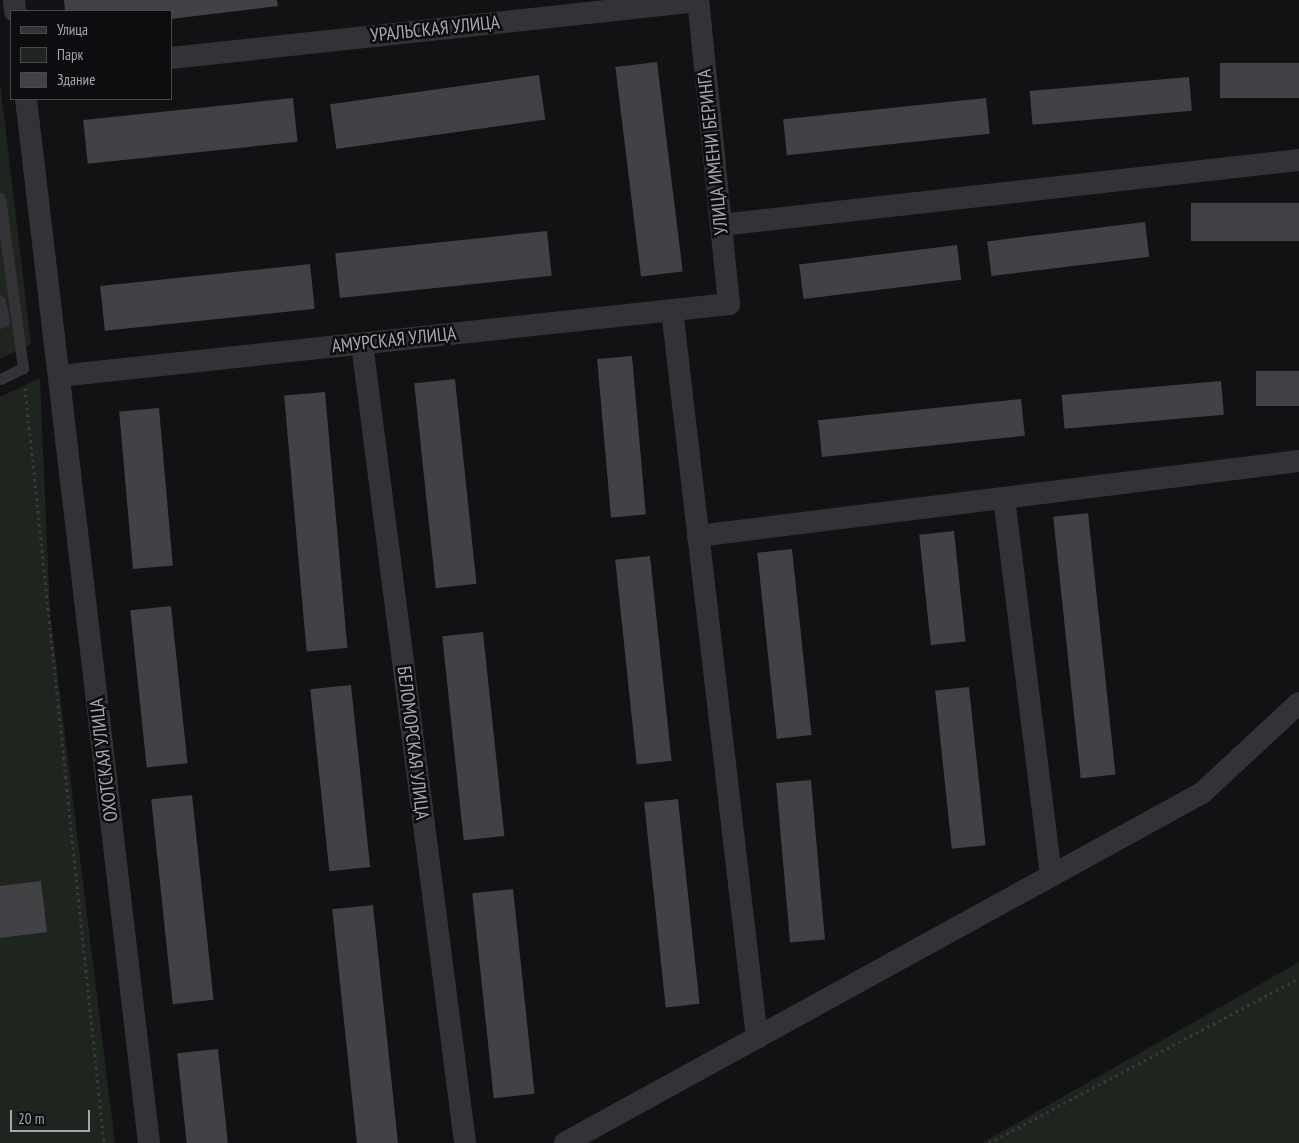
<!DOCTYPE html>
<html>
<head>
<meta charset="utf-8">
<style>
	body { margin:0 }
	#map { position:relative; width:1299px; height:1143px; overflow:hidden; background:#121113; font-family:"PT Sans Narrow",sans-serif }
	div>[style] { position:absolute }
	[style*='--x'] { left:calc(var(--x)*1px); top:calc(var(--y)*1px); width:calc(var(--w)*1px); rotate:calc(var(--a)*1deg) }
	.green>* { inset:0; background:#1e251f }
	.building>* { inset:0; background:#414146; transform-origin:0 0 }
	.path>* { height:3px; margin-top:-1.5px; transform-origin:0; background:repeating-linear-gradient(90deg,#393a3e 0 2.5px,transparent 0 6.5px) }
	.lane>* { height:11px; margin:-5.5px; padding:0 5.5px; transform-origin:5.5px; border-radius:5.5px; background:#333337 }
	.street>* { height:22px; margin:-11px; padding:0 11px; transform-origin:11px; border-radius:11px; background:#333337 }
	span { translate:-50% -50%; white-space:nowrap; text-align:center; line-height:1.15; -webkit-text-stroke:5px #0d0c0e; paint-order:stroke }
	.street-label { font-size:19px; color:#a4a7b2 }
	.legend { position:absolute; left:10px; top:10px; width:162px; height:90px; box-sizing:border-box; background:#0d0c0e; border:1px solid #494a50; margin:0; padding:6px 9px; list-style:none; font-size:15px; color:#a4a7b2 }
	.legend li { display:flex; align-items:center; gap:10px; height:25px }
	.legend b { width:25px; border:1px solid #494a50 }
	.scale { position:absolute; left:10px; top:1110px; width:80px; height:22px; box-sizing:border-box; border:2px solid #a4a7b2; border-top:0; padding-left:6px; font-size:15px; line-height:18px; white-space:nowrap; color:#a4a7b2; -webkit-text-stroke:4px #0d0c0e; paint-order:stroke }
</style>
</head>
<body>
<div id="map">
	<div class="green">
		<i style="clip-path:polygon(0 82px,31px 344px,0 359px)"></i>
		<i style="clip-path:polygon(40px 378px,50px 613px,115px 1143px,0 1143px,0 397px)"></i>
		<i style="clip-path:polygon(1299px 962px,1299px 1143px,982px 1143px)"></i>
	</div>
	<div class="building">
		<i style="clip-path:polygon(64px 0,277px 0,278px 6px,171px 19px,171px 11px,65px 11px)"></i>
		<i style="left:657px;top:62px;width:211px;height:42px;rotate:83deg"></i>
		<i style="left:1299px;top:63px;width:35px;height:79px;rotate:90deg"></i>
		<i style="left:539px;top:75px;width:45px;height:211px;rotate:82deg"></i>
		<i style="left:1189px;top:77px;width:34px;height:160px;rotate:85deg"></i>
		<i style="left:293px;top:98px;width:44px;height:211px;rotate:84deg"></i>
		<i style="left:986px;top:98px;width:36px;height:204px;rotate:84deg"></i>
		<i style="left:1299px;top:203px;width:38px;height:108px;rotate:90deg"></i>
		<i style="left:1145px;top:222px;width:35px;height:159px;rotate:83deg"></i>
		<i style="left:547px;top:231px;width:45px;height:213px;rotate:84deg"></i>
		<i style="left:957px;top:245px;width:35px;height:159px;rotate:83deg"></i>
		<i style="left:310px;top:264px;width:45px;height:211px;rotate:84deg"></i>
		<i style="left:632px;top:356px;width:159px;height:35px;rotate:85deg"></i>
		<i style="left:1299px;top:371px;width:35px;height:43px;rotate:90deg"></i>
		<i style="left:455px;top:379px;width:206px;height:41px;rotate:84deg"></i>
		<i style="left:1221px;top:381px;width:34px;height:160px;rotate:85deg"></i>
		<i style="left:325px;top:392px;width:257px;height:41px;rotate:85deg"></i>
		<i style="left:1021px;top:399px;width:37px;height:204px;rotate:84deg"></i>
		<i style="left:159px;top:408px;width:158px;height:40px;rotate:85deg"></i>
		<i style="left:1088px;top:513px;width:263px;height:35px;rotate:84deg"></i>
		<i style="left:954px;top:531px;width:111px;height:35px;rotate:84deg"></i>
		<i style="left:792px;top:549px;width:187px;height:35px;rotate:84deg"></i>
		<i style="left:650px;top:556px;width:206px;height:35px;rotate:84deg"></i>
		<i style="left:171px;top:606px;width:158px;height:41px;rotate:84deg"></i>
		<i style="left:483px;top:632px;width:205px;height:41px;rotate:84deg"></i>
		<i style="left:351px;top:685px;width:183px;height:41px;rotate:84deg"></i>
		<i style="left:969px;top:687px;width:159px;height:34px;rotate:84deg"></i>
		<i style="left:811px;top:780px;width:160px;height:35px;rotate:85deg"></i>
		<i style="left:192px;top:795px;width:206px;height:41px;rotate:84deg"></i>
		<i style="left:678px;top:799px;width:206px;height:34px;rotate:84deg"></i>
		<i style="clip-path:polygon(41px 881px,47px 932px,0 938px,0 886px)"></i>
		<i style="left:513px;top:889px;width:206px;height:41px;rotate:84deg"></i>
		<i style="left:373px;top:905px;width:240px;height:41px;rotate:84deg"></i>
		<i style="left:218px;top:1049px;width:95px;height:41px;rotate:84deg"></i>
	</div>
	<div class="path">
		<i style="--x:25;--y:388;--w:759;--a:84.03"></i>
		<i style="--x:989;--y:1143;--w:351;--a:-28"></i>
	</div>
	<div class="lane">
		<i style="--x:0;--y:198;--w:172;--a:82.3"></i>
		<i style="--x:23;--y:368;--w:25;--a:154"></i>
		<i style="--x:0;--y:301;--w:20;--a:79"></i>
		<i style="--x:4;--y:321;--w:4;--a:153"></i>
	</div>
	<div class="street">
		<i style="--x:14;--y:0;--w:11;--a:85"></i>
		<i style="--x:171;--y:58;--w:530;--a:-6.17"></i>
		<i style="--x:26;--y:99;--w:1051;--a:83.28"></i>
		<i style="--x:721;--y:225;--w:582;--a:-6.42"></i>
		<i style="--x:672;--y:310;--w:733;--a:83.34"></i>
		<i style="--x:362;--y:344;--w:806;--a:82.65"></i>
		<i style="--x:59;--y:376;--w:674;--a:-6.13"></i>
		<i style="--x:729;--y:304;--w:306;--a:-95.8"></i>
		<i style="--x:1004;--y:498;--w:381;--a:82.9"></i>
		<i style="--x:698;--y:536;--w:606;--a:-7.11"></i>
		<i style="--x:565;--y:1143;--w:727;--a:-28.79"></i>
		<i style="--x:1202;--y:793;--w:132;--a:-42.9"></i>
	</div>
	<div class="street-label">
		<span style="left:435px;top:29px;rotate:-6deg">УРАЛЬСКАЯ УЛИЦА</span>
		<span style="left:713px;top:152px;rotate:-96deg">УЛИЦА ИМЕНИ БЕРИНГА</span>
		<span style="left:394px;top:340px;rotate:-6deg">АМУРСКАЯ УЛИЦА</span>
		<span style="left:413px;top:743px;rotate:83deg">БЕЛОМОРСКАЯ УЛИЦА</span>
		<span style="left:104px;top:760px;rotate:-97deg">ОХОТСКАЯ УЛИЦА</span>
	</div>
	<ul class="legend">
	<li><b style="height:6px;background:#333337"></b>Улица</li>
	<li><b style="height:14px;background:#1e251f"></b>Парк</li>
	<li><b style="height:14px;background:#414146"></b>Здание</li>
	</ul>
	<div class="scale">20 m</div>
</div>
</body>
</html>
